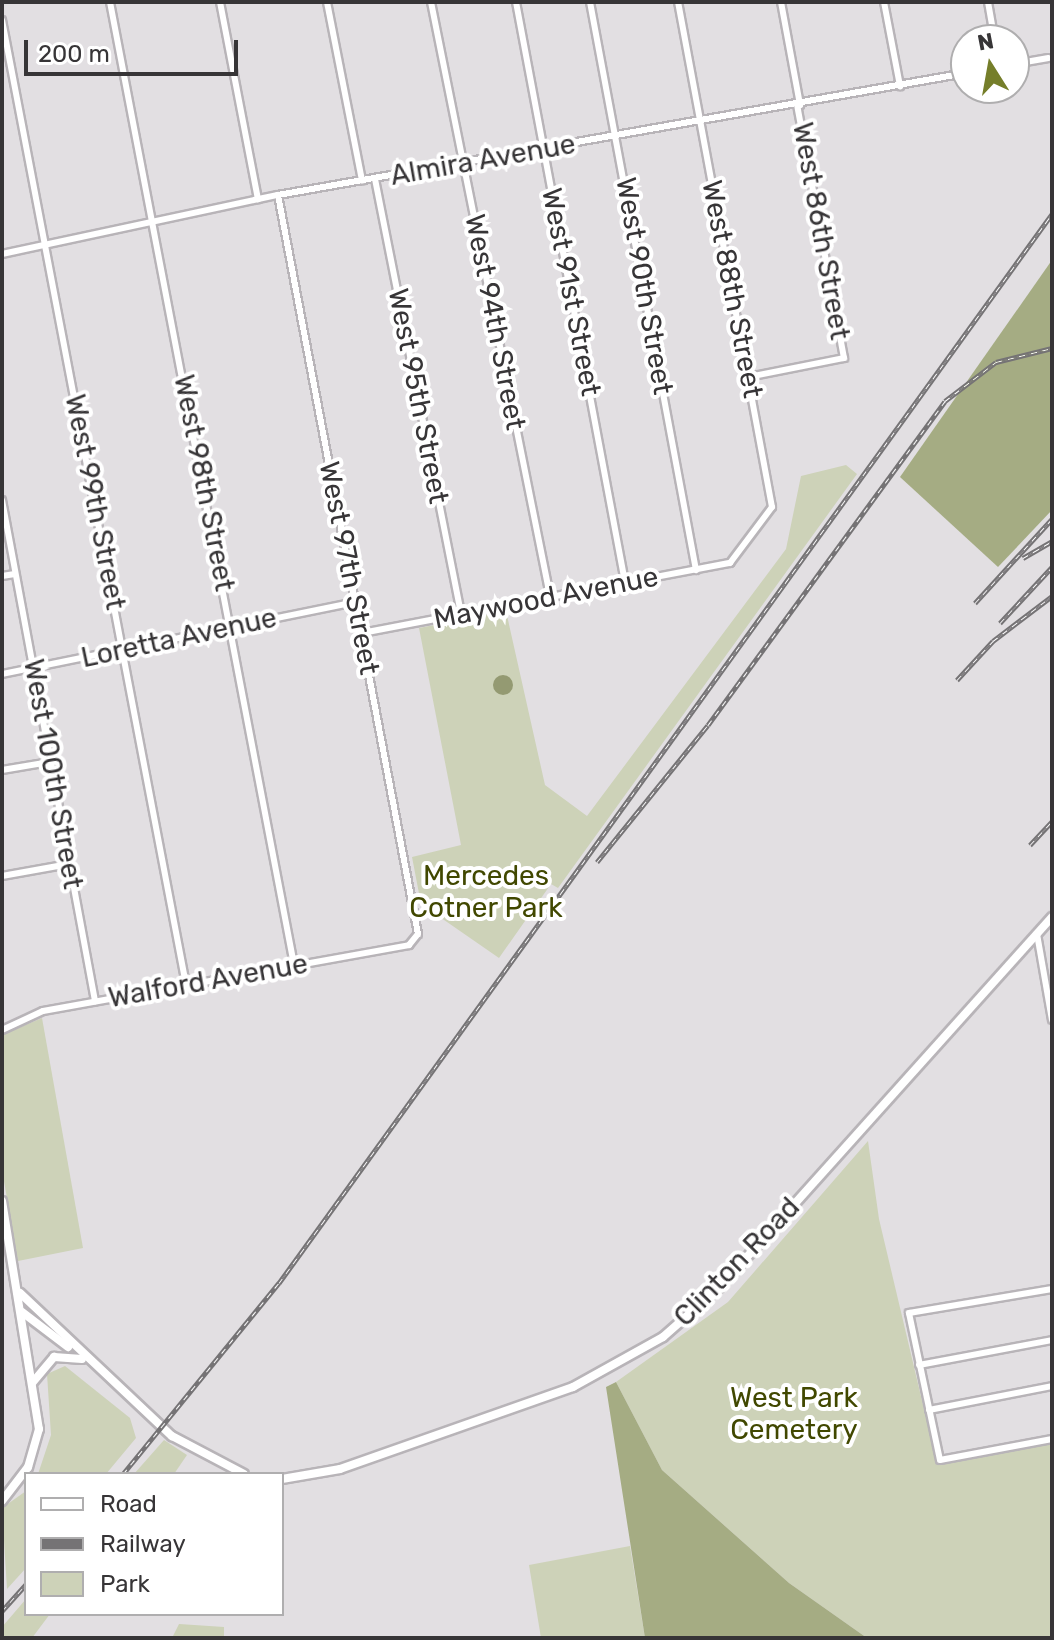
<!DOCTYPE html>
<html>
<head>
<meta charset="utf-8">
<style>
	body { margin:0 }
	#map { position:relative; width:1054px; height:1640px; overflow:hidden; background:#e2dfe2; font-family:Rubik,sans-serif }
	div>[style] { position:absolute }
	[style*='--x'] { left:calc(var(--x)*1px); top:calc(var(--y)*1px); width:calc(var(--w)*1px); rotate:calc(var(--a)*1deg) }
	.green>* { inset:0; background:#cdd2b8 }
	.forest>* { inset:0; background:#a5ac83 }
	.water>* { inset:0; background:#949a72 }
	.round { border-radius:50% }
	.roads { filter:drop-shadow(2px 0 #b8b4b8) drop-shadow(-2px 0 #b8b4b8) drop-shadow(0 2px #b8b4b8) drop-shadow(0 -2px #b8b4b8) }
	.street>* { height:6px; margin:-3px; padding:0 3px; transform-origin:3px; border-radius:3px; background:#fff }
	.secondary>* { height:8px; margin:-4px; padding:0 4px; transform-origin:4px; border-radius:4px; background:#fff }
	.rail>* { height:5px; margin-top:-2.5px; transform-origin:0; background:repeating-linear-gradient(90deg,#fff 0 6px,#757375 0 12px); box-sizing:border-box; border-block:2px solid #757375 }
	span { translate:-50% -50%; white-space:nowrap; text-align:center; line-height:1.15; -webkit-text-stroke:8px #fff; paint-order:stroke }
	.street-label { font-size:28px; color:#373537 }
	.park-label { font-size:28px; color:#414800 }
	.frame { position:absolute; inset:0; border:4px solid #373537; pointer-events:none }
	.legend { position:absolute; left:24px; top:1472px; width:260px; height:144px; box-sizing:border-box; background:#fff; border:2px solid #afaeaf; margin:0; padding:10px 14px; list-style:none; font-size:24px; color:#373537 }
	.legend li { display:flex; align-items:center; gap:16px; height:40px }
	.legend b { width:40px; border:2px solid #afaeaf }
	.north { position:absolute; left:950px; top:24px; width:80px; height:80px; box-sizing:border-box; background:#fff; border:2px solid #afaeaf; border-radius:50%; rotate:349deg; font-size:22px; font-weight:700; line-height:32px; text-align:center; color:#373537 }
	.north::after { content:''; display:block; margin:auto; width:28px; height:36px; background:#757e2a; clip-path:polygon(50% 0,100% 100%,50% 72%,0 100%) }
	.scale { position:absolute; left:24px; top:40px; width:214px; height:36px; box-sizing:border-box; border:4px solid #373537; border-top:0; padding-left:10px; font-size:24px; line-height:28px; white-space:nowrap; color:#373537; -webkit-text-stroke:6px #fff; paint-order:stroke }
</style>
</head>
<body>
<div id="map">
	<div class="green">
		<i style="clip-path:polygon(846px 465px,857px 474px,558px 888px,551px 884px,499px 958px,421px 904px,412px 857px,461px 845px,419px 628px,506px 611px,545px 785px,587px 816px,786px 549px,801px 476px)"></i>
		<i style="clip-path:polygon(42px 1018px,83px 1248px,18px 1261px,2px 1170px,2px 1035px)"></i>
		<i style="clip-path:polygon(868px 1141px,879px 1219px,937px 1464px,1052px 1444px,1052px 1638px,867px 1638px,789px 1583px,662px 1470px,616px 1382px,728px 1302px)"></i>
		<i style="clip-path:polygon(65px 1366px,130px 1418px,136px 1438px,106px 1474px,38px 1474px,51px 1435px,47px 1374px)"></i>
		<i style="clip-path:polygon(164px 1440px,187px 1455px,174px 1474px,134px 1474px)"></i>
		<i style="clip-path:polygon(26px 1491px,26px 1568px,7px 1589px,2px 1508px)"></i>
		<i style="clip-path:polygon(630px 1546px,645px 1638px,541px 1638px,529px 1565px)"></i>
		<i style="clip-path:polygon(26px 1599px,26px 1614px,50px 1614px,32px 1638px,2px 1638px,2px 1627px)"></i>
		<i style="clip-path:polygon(179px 1624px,224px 1627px,224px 1638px,172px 1638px)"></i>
	</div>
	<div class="forest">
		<i style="clip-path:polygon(1052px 260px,1052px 510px,998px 567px,900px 477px)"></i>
		<i style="clip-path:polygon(616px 1382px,662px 1470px,789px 1583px,867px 1638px,645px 1638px,606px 1387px)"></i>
	</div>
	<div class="water">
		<i class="round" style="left:493px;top:675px;width:20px;height:20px"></i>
	</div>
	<div class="roads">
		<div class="street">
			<i style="--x:110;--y:2;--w:980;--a:79.18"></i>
			<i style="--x:220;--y:2;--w:201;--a:79.1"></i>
			<i style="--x:327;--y:2;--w:182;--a:78.9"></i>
			<i style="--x:431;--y:2;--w:606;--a:78.67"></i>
			<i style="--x:516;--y:2;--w:590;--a:79.36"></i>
			<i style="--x:590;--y:2;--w:578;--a:79.43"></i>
			<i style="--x:781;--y:2;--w:105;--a:79.5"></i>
			<i style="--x:884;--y:2;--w:86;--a:79.2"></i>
			<i style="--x:988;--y:2;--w:39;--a:80"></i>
			<i style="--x:2;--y:20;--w:982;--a:79.2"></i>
			<i style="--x:1014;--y:64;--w:35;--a:-10"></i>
			<i style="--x:375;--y:179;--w:443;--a:78.8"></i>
			<i style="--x:2;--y:254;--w:282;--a:-12.1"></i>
			<i style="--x:278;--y:195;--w:699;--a:-10.06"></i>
			<i style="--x:748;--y:377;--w:98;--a:-11.2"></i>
			<i style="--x:844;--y:358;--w:257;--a:-100.5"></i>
			<i style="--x:2;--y:500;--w:510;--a:79.48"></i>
			<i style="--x:2;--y:576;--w:13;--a:-9"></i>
			<i style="--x:362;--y:633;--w:375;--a:-10.8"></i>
			<i style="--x:730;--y:563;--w:70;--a:-53.1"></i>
			<i style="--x:772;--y:507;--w:514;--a:-100.54"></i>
			<i style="--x:2;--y:674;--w:361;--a:-11.5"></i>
			<i style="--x:2;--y:770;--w:49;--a:-9.5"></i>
			<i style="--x:2;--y:876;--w:68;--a:-10.2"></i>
			<i style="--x:1037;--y:934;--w:87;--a:80.1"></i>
			<i style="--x:2;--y:1030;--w:45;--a:-24.9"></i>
			<i style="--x:43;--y:1011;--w:372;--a:-10.2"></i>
			<i style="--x:409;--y:945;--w:14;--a:-51"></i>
			<i style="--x:418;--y:934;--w:752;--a:-100.73"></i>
			<i style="--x:1052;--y:1289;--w:145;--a:170.5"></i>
			<i style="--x:909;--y:1313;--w:150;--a:78.1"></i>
			<i style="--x:940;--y:1460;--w:114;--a:-10.6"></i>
			<i style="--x:919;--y:1365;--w:135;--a:-10.6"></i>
			<i style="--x:929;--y:1410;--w:125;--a:-11"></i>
		</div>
		<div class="secondary">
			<i style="--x:2;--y:1201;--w:231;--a:80.8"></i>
			<i style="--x:39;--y:1429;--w:40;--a:106"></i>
			<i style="--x:28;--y:1467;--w:43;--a:127.4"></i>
			<i style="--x:20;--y:1293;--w:209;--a:43.3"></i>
			<i style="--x:172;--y:1436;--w:81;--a:27.8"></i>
			<i style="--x:22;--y:1312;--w:58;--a:37.3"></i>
			<i style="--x:33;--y:1382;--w:33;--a:-50"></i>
			<i style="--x:54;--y:1357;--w:28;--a:4"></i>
			<i style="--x:282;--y:1479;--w:59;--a:-9.8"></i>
			<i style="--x:340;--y:1469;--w:247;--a:-19.4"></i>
			<i style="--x:573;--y:1387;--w:103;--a:-29.1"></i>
			<i style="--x:663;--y:1337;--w:76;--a:-41.3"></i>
			<i style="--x:720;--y:1287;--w:497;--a:-48.1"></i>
		</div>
	</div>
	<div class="rail">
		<i style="--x:1023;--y:558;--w:34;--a:-30"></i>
		<i style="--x:975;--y:603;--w:114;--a:-47.5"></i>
		<i style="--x:1000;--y:623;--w:76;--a:-47.1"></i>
		<i style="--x:957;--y:680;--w:53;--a:-47.3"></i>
		<i style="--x:993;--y:641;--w:74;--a:-37.3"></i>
		<i style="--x:1030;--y:845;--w:33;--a:-47"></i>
		<i style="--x:597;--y:862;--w:176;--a:-51"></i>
		<i style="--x:708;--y:725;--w:401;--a:-53.8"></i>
		<i style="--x:945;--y:401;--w:64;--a:-37.4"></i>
		<i style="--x:996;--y:362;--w:58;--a:-14"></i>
		<i style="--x:123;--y:1474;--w:247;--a:-50.8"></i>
		<i style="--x:279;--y:1283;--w:1319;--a:-54.13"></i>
		<i style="--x:2;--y:1611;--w:36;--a:-48"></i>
	</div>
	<div class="street-label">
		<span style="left:483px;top:160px;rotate:-10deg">Almira Avenue</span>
		<span style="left:821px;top:231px;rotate:80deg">West 86th Street</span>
		<span style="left:644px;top:286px;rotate:80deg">West 90th Street</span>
		<span style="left:732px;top:289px;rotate:79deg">West 88th Street</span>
		<span style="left:571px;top:292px;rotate:79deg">West 91st Street</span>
		<span style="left:495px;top:322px;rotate:79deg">West 94th Street</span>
		<span style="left:418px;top:396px;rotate:79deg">West 95th Street</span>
		<span style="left:204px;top:483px;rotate:79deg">West 98th Street</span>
		<span style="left:95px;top:502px;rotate:79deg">West 99th Street</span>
		<span style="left:349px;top:568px;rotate:79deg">West 97th Street</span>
		<span style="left:546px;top:598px;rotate:-11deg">Maywood Avenue</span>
		<span style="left:179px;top:638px;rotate:-12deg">Loretta Avenue</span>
		<span style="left:53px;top:774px;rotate:80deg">West 100th Street</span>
		<span style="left:208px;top:981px;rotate:-10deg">Walford Avenue</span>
		<span style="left:737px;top:1262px;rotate:-46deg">Clinton Road</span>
	</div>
	<div class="park-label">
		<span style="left:486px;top:892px">Mercedes<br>Cotner Park</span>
		<span style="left:794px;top:1414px">West Park<br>Cemetery</span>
	</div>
	<div class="frame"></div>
	<ul class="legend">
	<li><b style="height:10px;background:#fff"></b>Road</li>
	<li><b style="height:10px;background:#757375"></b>Railway</li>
	<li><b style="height:22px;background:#cdd2b8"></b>Park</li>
	</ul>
	<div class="north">N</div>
	<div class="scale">200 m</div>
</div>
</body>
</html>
